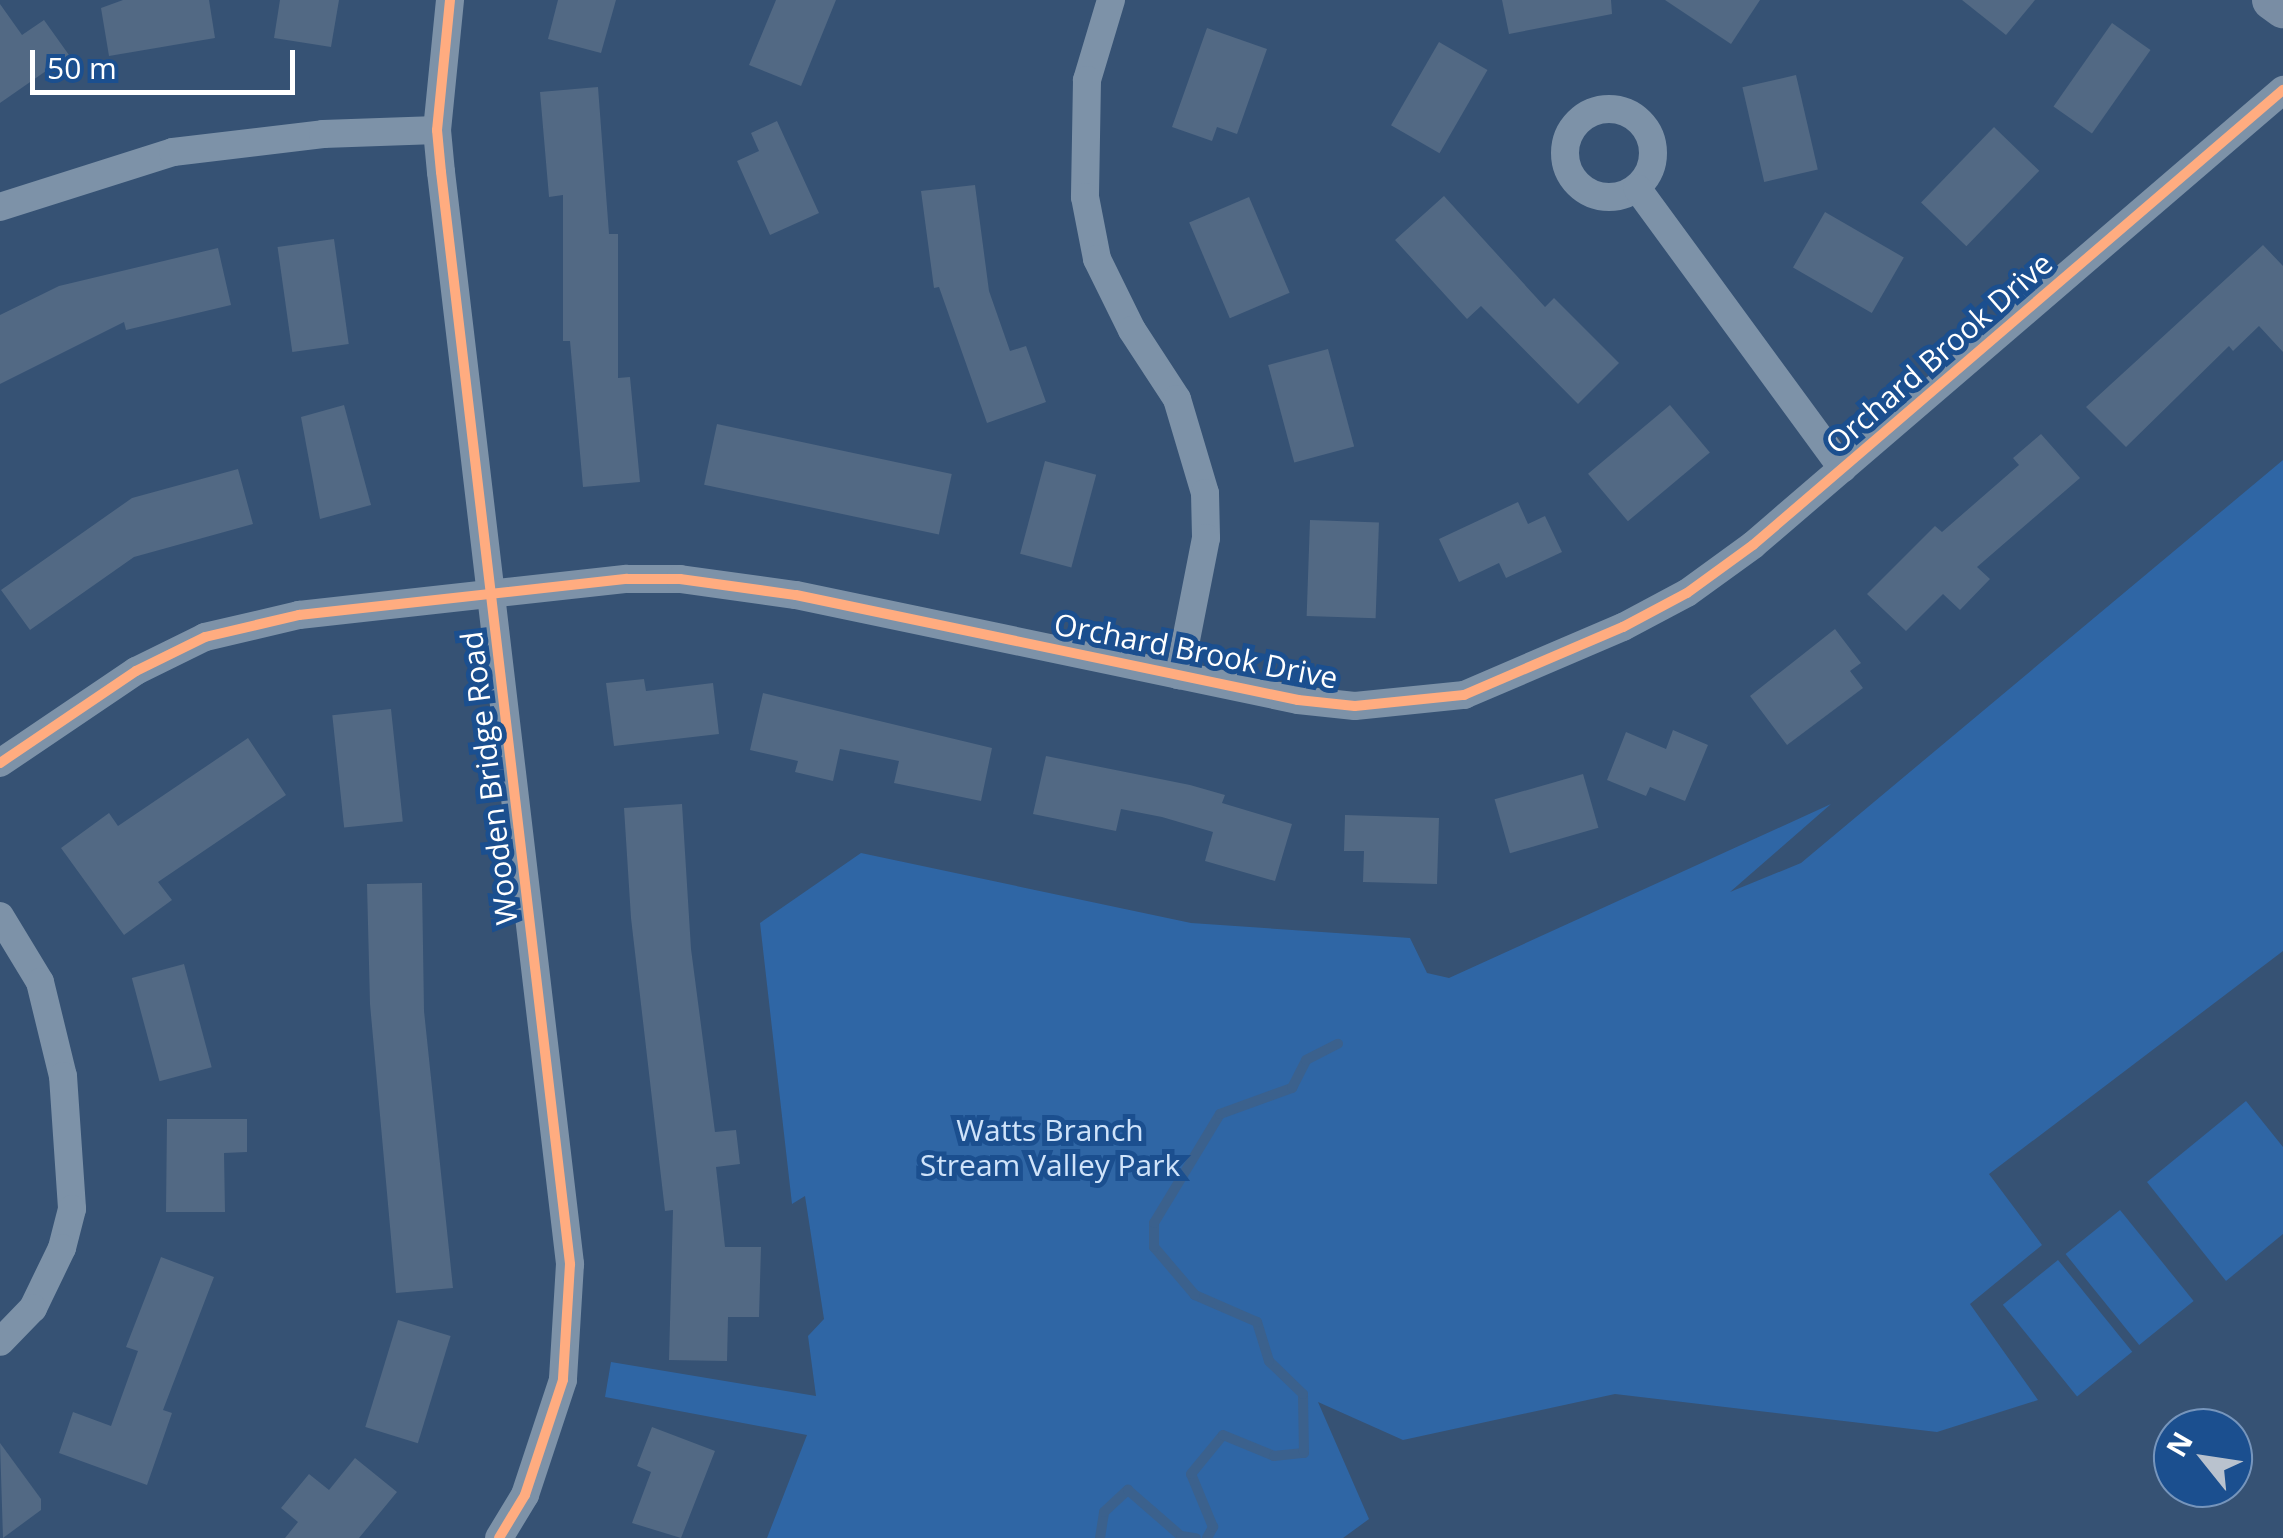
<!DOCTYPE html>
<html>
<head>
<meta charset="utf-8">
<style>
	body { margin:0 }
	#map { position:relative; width:2283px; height:1538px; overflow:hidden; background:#365274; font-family:"Open Sans",sans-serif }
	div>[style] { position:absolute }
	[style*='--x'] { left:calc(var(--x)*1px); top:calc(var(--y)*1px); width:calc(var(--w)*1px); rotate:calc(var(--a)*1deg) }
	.green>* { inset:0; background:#2f66a5; transform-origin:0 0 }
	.stream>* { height:10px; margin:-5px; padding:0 5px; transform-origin:5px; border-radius:5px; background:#3b618d }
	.building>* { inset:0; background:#526984; transform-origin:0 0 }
	.street>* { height:28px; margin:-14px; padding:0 14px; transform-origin:14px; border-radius:14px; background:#7d92a8 }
	.street>.ring { margin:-14px; padding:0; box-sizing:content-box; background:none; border:28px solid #7d92a8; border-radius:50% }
	.secondary>* { height:40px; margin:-20px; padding:0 20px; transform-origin:20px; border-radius:20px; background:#798da4 }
	.cycleway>* { height:10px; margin:-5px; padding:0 5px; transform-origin:5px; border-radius:5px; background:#ffac80 }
	span { translate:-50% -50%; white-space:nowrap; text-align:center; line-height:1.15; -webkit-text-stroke:10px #1b4f8f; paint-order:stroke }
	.street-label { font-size:30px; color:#fff }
	.park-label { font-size:30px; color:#cfe3fa }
	.north { position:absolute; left:2153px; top:1408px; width:100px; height:100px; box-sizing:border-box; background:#1b4f8f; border:2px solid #7695bc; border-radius:50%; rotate:300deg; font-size:28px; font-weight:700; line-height:40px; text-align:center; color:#fff }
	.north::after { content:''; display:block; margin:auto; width:35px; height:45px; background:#b9c2ce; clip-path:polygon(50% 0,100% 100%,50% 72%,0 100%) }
	.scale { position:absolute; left:30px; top:50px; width:265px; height:45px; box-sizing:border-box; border:5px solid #fff; border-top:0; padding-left:12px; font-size:30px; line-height:35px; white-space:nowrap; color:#fff; -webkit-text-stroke:8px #1b4f8f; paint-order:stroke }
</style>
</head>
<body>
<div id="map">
	<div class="green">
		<i style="clip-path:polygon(2283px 460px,2283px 951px,1989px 1174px,2042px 1245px,1970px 1304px,2038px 1400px,1937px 1432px,1615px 1394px,1403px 1440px,1318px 1402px,1369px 1519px,1343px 1538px,767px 1538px,807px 1435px,605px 1397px,611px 1362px,816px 1396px,808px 1336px,824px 1319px,805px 1196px,792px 1204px,760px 923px,861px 853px,1191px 923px,1410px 938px,1427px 973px,1449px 978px,1831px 804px,1730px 892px,1801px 863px)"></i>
		<i style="clip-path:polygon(2246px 1101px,2283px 1147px,2283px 1234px,2226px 1281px,2147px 1182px)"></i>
		<i style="left:2120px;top:1210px;width:117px;height:70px;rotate:51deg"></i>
		<i style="left:2058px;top:1260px;width:118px;height:71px;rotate:51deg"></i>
	</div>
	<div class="stream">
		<i style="--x:1100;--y:1538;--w:26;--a:-81"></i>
		<i style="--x:1104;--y:1512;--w:33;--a:-43"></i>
		<i style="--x:1128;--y:1490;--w:70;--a:41"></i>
		<i style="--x:1181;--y:1536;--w:15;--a:8"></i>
		<i style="--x:1207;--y:1538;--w:13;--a:-61"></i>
		<i style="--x:1213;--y:1527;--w:57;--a:-112.5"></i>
		<i style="--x:1191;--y:1474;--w:50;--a:-50.6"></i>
		<i style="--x:1223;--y:1435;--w:55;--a:22.4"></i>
		<i style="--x:1274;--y:1456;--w:30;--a:-6"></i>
		<i style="--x:1304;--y:1453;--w:59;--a:-91"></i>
		<i style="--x:1303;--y:1394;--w:47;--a:-135.9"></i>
		<i style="--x:1269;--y:1361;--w:41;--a:-107.1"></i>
		<i style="--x:1257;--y:1322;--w:68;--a:-156.5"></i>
		<i style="--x:1195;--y:1295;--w:63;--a:-130.5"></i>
		<i style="--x:1154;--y:1247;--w:24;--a:-90"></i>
		<i style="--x:1154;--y:1223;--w:127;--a:-58.8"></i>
		<i style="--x:1220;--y:1114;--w:77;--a:-19.9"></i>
		<i style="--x:1292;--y:1088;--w:31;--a:-63"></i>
		<i style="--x:1306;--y:1060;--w:36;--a:-27"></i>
	</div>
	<div class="building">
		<i style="clip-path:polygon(123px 0,209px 0,215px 38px,109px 56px,101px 8px)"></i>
		<i style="clip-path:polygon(280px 0,339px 0,331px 47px,274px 38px)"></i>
		<i style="clip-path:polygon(558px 0,616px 0,601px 53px,548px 39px)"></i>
		<i style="clip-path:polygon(776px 0,836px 0,801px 86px,749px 65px)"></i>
		<i style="clip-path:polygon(1502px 0,1611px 0,1612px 14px,1509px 34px)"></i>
		<i style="clip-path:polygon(1665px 0,1760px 0,1731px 44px)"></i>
		<i style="clip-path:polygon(1962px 0,2035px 0,2006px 35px)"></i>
		<i style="clip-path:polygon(0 4px,22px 35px,44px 20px,69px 55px,0 103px)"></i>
		<i style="left:2112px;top:23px;width:47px;height:102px;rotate:35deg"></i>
		<i style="clip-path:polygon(1207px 28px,1267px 49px,1237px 134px,1217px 127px,1212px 141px,1172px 127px)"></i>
		<i style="left:1439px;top:42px;width:56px;height:96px;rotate:30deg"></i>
		<i style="left:1796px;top:75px;width:97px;height:55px;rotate:77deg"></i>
		<i style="clip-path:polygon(598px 87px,609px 234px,618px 234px,618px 378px,630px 377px,640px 482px,583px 487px,570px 341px,563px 341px,563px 195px,549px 197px,540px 92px)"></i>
		<i style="clip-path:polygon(777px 121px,819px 213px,770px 235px,737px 161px,759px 151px,751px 133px)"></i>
		<i style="left:1994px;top:127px;width:63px;height:105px;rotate:44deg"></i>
		<i style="clip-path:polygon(975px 185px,989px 291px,1010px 351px,1026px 346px,1046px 402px,987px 423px,939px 287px,934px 288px,921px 191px)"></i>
		<i style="clip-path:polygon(1444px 196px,1545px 307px,1554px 298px,1619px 363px,1578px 404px,1481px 306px,1467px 319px,1395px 240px)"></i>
		<i style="left:1249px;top:197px;width:104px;height:65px;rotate:67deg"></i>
		<i style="left:1825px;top:212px;width:91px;height:64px;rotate:30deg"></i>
		<i style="left:334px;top:239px;width:106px;height:57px;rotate:82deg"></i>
		<i style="clip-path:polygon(2263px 245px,2283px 266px,2283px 352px,2259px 326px,2233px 351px,2229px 346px,2126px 447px,2086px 407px)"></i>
		<i style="clip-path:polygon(218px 248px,231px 305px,126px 330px,124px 322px,0 384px,0 315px,59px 286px)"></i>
		<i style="left:1328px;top:349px;width:101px;height:62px;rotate:75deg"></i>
		<i style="clip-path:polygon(344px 405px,371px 505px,320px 519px,301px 417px)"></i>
		<i style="left:1670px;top:405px;width:62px;height:107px;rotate:50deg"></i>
		<i style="left:717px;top:424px;width:240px;height:62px;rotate:12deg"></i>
		<i style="clip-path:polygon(2041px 434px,2080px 478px,1977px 567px,1990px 579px,1960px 610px,1943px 594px,1906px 631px,1867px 594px,1935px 526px,1942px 532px,2019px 465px,2013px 458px)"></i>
		<i style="left:1045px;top:461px;width:53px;height:96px;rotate:15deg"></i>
		<i style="clip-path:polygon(238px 469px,253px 524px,134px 557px,30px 630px,1px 590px,132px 498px)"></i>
		<i style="clip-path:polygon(1518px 502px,1528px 524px,1545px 516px,1562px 552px,1506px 578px,1499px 563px,1459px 582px,1439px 539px)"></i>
		<i style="left:1310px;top:520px;width:69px;height:96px;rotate:2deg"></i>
		<i style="clip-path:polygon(1835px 629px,1861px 663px,1850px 671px,1863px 688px,1787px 745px,1750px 696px)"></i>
		<i style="clip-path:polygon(644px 679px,646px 691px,713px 683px,719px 734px,614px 746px,606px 683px)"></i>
		<i style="clip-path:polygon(763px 693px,992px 748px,981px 801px,894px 783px,899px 761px,840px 749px,833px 781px,795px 772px,798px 761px,750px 750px)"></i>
		<i style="left:391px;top:709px;width:113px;height:59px;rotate:84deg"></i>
		<i style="clip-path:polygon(1673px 730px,1708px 745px,1685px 801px,1650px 787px,1646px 796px,1607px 780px,1626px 732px,1666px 749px)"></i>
		<i style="clip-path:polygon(248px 738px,286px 795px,158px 882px,172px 900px,124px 935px,61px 848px,109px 813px,118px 826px)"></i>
		<i style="clip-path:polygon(1046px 756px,1190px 785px,1225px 795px,1222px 803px,1292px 824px,1275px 881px,1205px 861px,1213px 832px,1162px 817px,1121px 809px,1116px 831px,1033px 814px)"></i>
		<i style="left:1583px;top:774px;width:56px;height:92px;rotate:74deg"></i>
		<i style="clip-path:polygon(682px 804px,691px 949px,715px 1132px,736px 1130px,740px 1164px,716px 1167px,725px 1247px,761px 1247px,759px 1317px,728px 1317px,727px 1361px,669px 1360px,673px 1210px,665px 1211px,631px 918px,624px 808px)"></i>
		<i style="clip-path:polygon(1345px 815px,1439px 818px,1437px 884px,1363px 882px,1364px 851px,1344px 851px)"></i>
		<i style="clip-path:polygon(422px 883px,424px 1011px,453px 1288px,396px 1293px,370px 1004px,367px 884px)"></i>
		<i style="left:184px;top:964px;width:107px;height:54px;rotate:75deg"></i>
		<i style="clip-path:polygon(167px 1119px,247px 1119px,247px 1152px,224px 1153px,225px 1212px,166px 1212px)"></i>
		<i style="clip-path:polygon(161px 1257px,214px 1277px,163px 1410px,172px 1413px,147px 1485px,59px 1453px,73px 1412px,111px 1426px,138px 1351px,126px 1347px)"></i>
		<i style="left:398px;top:1320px;width:55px;height:112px;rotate:17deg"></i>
		<i style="clip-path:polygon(652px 1427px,715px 1451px,681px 1538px,632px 1523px,651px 1472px,637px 1466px)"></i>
		<i style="clip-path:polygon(0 1443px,41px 1499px,41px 1510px,3px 1538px)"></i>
		<i style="clip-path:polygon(355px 1458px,397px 1492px,359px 1538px,285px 1538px,298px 1522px,281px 1508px,309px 1474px,329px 1490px)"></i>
	</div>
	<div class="street">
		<i style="--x:450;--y:0;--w:131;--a:95.7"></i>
		<i style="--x:437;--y:130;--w:42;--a:84.6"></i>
		<i style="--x:441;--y:172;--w:1100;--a:83.26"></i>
		<i style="--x:570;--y:1264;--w:116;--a:93.5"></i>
		<i style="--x:563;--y:1380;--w:121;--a:108.3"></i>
		<i style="--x:525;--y:1495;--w:50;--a:121.2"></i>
		<i style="--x:1111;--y:0;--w:84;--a:106.7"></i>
		<i style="--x:1087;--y:80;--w:117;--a:91"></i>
		<i style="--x:1085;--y:197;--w:63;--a:79"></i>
		<i style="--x:1097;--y:259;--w:79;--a:63.8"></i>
		<i style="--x:1132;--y:330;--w:82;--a:56.9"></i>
		<i style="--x:1177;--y:399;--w:98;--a:73.4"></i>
		<i style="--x:1205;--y:493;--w:45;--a:88.7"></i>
		<i style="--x:1206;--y:538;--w:140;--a:101.1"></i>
		<i class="ring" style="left:1565px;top:109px;width:60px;height:60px"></i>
		<i style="--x:1637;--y:188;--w:348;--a:53.8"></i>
		<i style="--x:0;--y:207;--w:182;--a:-17.6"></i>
		<i style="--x:173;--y:152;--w:151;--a:-6.8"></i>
		<i style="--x:323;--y:134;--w:114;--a:-2"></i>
		<i style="--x:0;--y:763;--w:164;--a:-34.1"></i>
		<i style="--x:136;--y:671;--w:77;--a:-26.2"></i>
		<i style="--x:205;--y:637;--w:97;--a:-13.2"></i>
		<i style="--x:299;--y:615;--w:330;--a:-6.3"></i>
		<i style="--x:627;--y:579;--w:53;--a:0"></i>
		<i style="--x:680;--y:579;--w:117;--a:7.9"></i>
		<i style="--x:796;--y:595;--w:513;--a:11.81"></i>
		<i style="--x:1298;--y:700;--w:57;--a:6"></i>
		<i style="--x:1355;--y:706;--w:110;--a:-5.8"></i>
		<i style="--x:1464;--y:695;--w:173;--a:-23.2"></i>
		<i style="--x:1623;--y:627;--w:72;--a:-28"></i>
		<i style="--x:1687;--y:593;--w:82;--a:-36"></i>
		<i style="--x:1753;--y:545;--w:699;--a:-40.65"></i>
		<i style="--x:0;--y:916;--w:77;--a:58.8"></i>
		<i style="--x:40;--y:982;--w:97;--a:76.3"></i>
		<i style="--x:63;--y:1076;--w:133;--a:86.1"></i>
		<i style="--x:72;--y:1209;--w:40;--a:104.4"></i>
		<i style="--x:62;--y:1248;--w:67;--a:115.8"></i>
		<i style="--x:33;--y:1308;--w:47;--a:134.1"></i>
	</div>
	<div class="secondary">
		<i style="--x:2272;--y:0;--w:14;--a:36"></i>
	</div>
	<div class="cycleway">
		<i style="--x:450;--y:0;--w:131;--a:95.7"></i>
		<i style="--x:437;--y:130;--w:42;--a:84.6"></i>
		<i style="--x:441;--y:172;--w:1100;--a:83.26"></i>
		<i style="--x:570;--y:1264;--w:116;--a:93.5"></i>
		<i style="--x:563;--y:1380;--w:121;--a:108.3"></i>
		<i style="--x:525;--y:1495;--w:50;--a:121.2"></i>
		<i style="--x:0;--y:763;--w:164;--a:-34.1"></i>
		<i style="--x:136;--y:671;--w:77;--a:-26.2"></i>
		<i style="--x:205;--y:637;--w:97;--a:-13.2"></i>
		<i style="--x:299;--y:615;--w:330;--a:-6.3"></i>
		<i style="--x:627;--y:579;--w:53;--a:0"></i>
		<i style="--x:680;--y:579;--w:117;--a:7.9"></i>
		<i style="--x:796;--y:595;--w:513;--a:11.81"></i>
		<i style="--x:1298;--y:700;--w:57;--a:6"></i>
		<i style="--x:1355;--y:706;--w:110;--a:-5.8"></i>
		<i style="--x:1464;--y:695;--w:173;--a:-23.2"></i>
		<i style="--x:1623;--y:627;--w:72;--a:-28"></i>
		<i style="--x:1687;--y:593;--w:82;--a:-36"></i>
		<i style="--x:1753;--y:545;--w:699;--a:-40.65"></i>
	</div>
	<div class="street-label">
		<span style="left:1939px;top:353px;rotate:-41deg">Orchard Brook Drive</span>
		<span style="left:1196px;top:651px;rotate:11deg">Orchard Brook Drive</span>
		<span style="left:489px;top:778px;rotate:-97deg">Wooden Bridge Road</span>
	</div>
	<div class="park-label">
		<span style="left:1050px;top:1147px">Watts Branch<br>Stream Valley Park</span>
	</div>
	<div class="north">N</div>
	<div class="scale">50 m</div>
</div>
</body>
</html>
